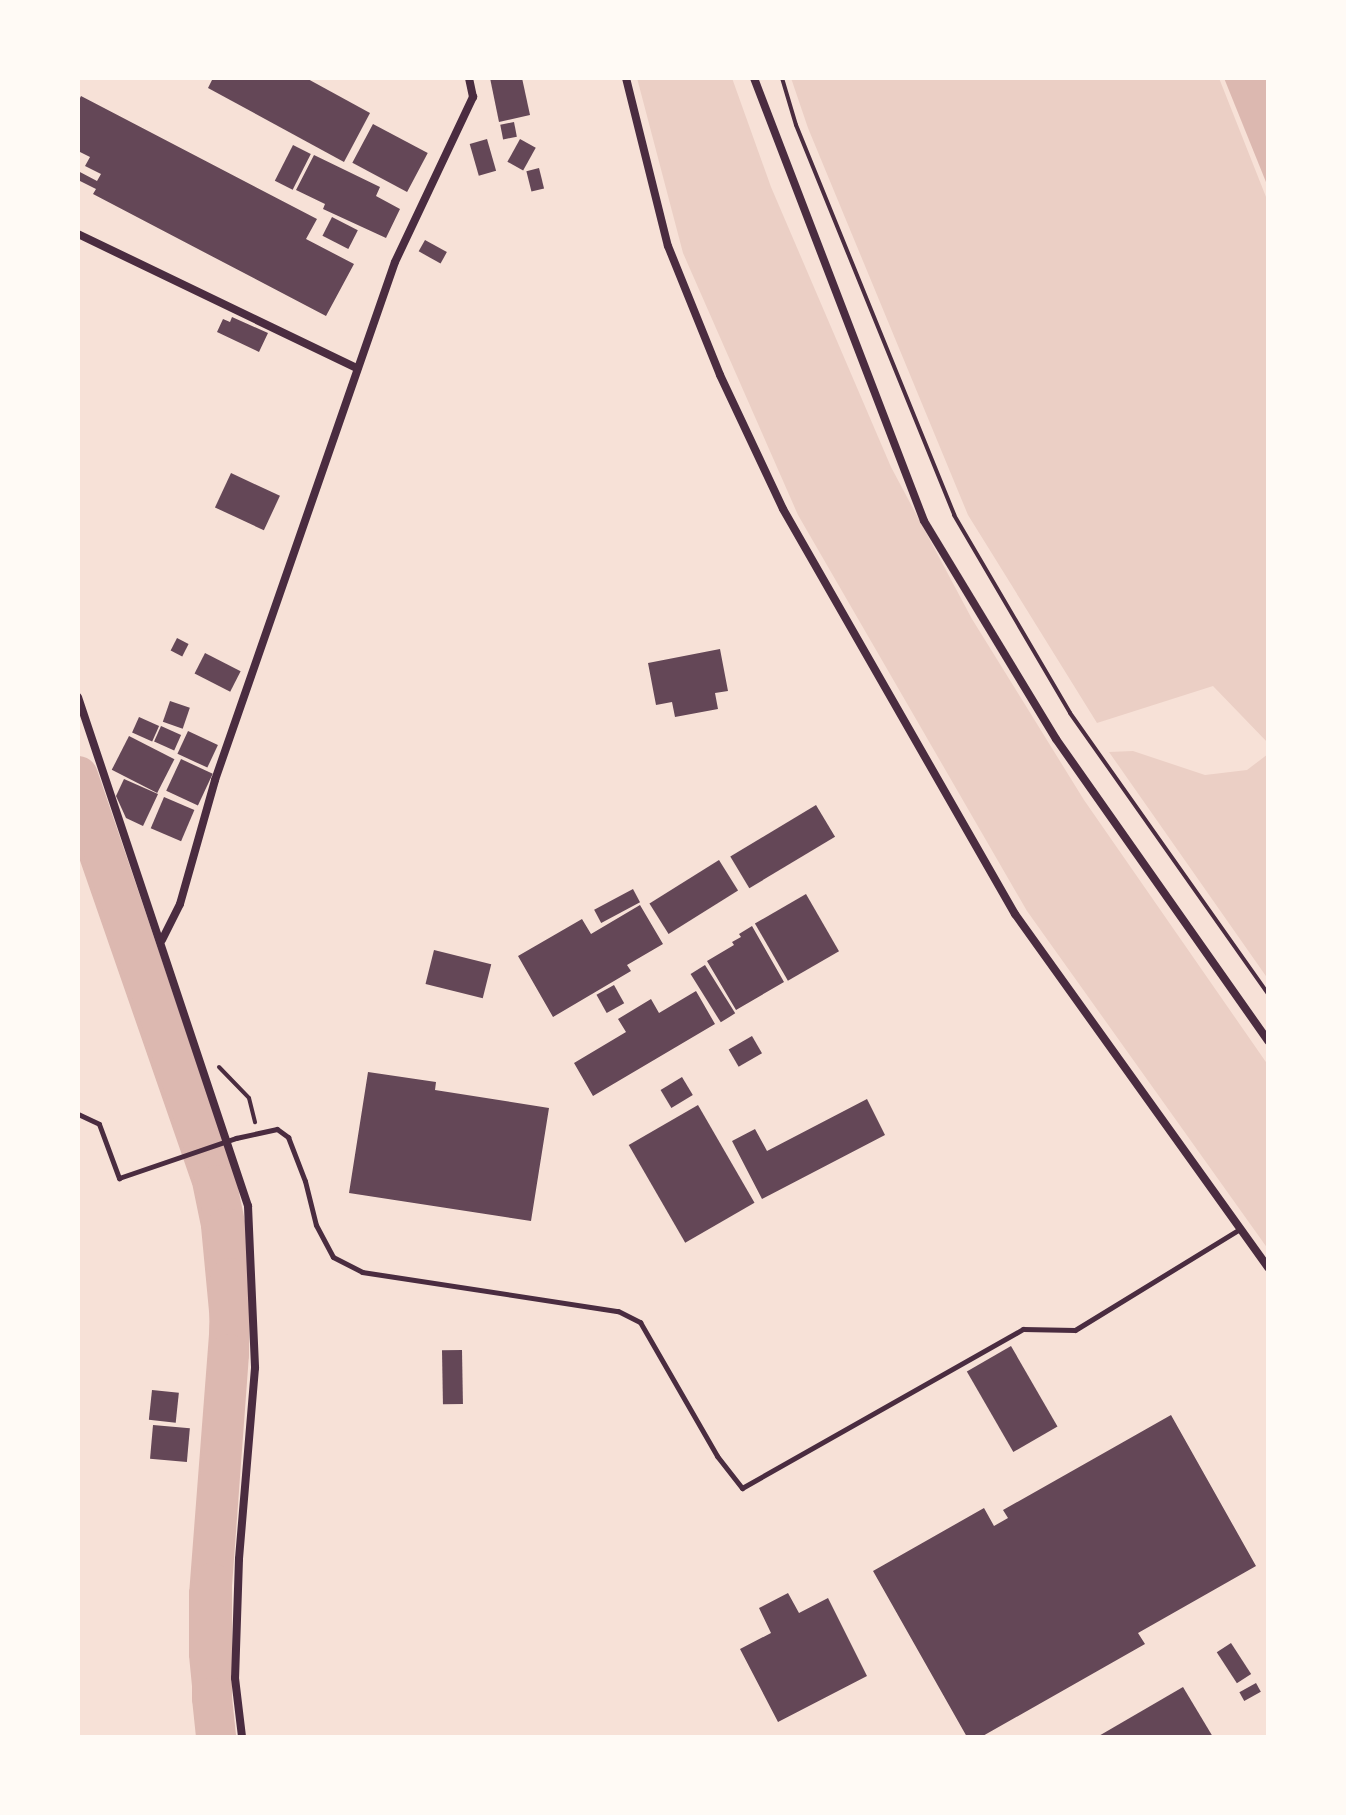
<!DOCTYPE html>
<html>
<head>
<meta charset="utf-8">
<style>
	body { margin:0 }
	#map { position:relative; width:1346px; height:1815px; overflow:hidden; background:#f7e1d7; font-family:"IBM Plex Sans",sans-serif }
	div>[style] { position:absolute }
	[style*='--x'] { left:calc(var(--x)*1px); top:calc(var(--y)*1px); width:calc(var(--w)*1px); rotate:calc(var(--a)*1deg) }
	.green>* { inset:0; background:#ebcfc5 }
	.water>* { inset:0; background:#dcb8b0 }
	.stream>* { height:7px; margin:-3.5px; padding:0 3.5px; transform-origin:3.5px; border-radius:3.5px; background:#dcb8b0 }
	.river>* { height:40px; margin:-20px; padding:0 20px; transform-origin:20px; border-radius:20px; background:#dcb8b0 }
	.building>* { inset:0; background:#644757; transform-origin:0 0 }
	.path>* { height:4px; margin:-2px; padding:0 2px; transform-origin:2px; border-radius:2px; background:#4a2c40 }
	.service>* { height:5px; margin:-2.5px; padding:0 2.5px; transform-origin:2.5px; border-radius:2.5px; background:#4a2c40 }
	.minor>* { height:8px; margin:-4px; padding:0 4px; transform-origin:4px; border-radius:4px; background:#4a2c40 }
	span { translate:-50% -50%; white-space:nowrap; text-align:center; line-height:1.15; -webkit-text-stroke:7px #fffaf5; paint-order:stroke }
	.frame { position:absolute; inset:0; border:80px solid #fffaf5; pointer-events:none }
</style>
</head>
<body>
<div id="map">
	<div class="green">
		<i style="clip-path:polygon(637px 78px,732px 78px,771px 187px,891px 467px,972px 619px,1084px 800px,1268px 1065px,1268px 1249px,1027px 911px,798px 515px,683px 253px)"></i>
		<i style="clip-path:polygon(791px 78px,1219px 78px,1268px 202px,1268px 743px,1213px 686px,1097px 723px,968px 515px,808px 128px)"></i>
		<i style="clip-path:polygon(1133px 751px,1205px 775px,1247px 770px,1268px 754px,1268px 979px,1109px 752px)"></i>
	</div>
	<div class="water">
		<i style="clip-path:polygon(1224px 78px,1268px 78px,1268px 187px)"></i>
	</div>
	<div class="stream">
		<i style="--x:78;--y:845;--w:357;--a:70.9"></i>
		<i style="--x:195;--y:1182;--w:45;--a:78.4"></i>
		<i style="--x:204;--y:1226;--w:95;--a:84.6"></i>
		<i style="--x:213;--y:1321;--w:271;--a:94.4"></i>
		<i style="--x:192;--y:1591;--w:64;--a:90"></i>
		<i style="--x:192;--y:1655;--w:82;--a:84.4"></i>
	</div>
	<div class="river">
		<i style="--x:78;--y:776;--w:432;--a:71.2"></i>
		<i style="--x:217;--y:1185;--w:44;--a:78.2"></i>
		<i style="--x:226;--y:1228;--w:50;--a:85.4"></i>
		<i style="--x:230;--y:1278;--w:76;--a:90.8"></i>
		<i style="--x:229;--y:1354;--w:230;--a:94.2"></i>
		<i style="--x:212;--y:1583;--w:115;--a:90"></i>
		<i style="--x:212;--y:1698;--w:39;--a:84"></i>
	</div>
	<div class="building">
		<i style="clip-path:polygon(213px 78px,306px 78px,370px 113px,344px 162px,208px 88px)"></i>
		<i style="clip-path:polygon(490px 78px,522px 78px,530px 115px,499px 122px)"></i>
		<i style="clip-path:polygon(81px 96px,317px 219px,306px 239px,354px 264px,326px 316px,93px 194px,96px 189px,78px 180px,78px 171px,97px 181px,101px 174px,85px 166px,90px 157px,78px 151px,78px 102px)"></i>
		<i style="left:514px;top:122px;width:15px;height:14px;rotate:79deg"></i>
		<i style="left:373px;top:124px;width:62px;height:44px;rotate:28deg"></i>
		<i style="left:487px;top:139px;width:33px;height:18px;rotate:74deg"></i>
		<i style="left:520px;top:139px;width:18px;height:26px;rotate:29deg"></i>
		<i style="left:293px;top:145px;width:20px;height:40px;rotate:27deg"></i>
		<i style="clip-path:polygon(314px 155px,380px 187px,376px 196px,400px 209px,386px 238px,323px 209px,325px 204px,296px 190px)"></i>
		<i style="left:539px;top:168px;width:21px;height:13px;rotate:76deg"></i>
		<i style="left:332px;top:217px;width:29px;height:21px;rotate:27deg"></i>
		<i style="left:425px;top:240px;width:25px;height:13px;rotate:29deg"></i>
		<i style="clip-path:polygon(232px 317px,268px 333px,259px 352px,217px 332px,223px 319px,230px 322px)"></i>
		<i style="left:231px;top:473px;width:54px;height:38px;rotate:25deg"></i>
		<i style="left:177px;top:638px;width:13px;height:14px;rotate:27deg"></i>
		<i style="clip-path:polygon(720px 649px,728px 691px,715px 693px,718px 709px,675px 717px,672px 702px,656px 705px,648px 663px)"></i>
		<i style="left:205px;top:653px;width:40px;height:23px;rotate:27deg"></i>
		<i style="left:170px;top:701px;width:21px;height:22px;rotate:19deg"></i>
		<i style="left:139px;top:717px;width:22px;height:17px;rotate:24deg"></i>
		<i style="left:161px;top:726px;width:22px;height:17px;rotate:24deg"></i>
		<i style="left:188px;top:731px;width:33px;height:25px;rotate:25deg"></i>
		<i style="left:129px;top:736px;width:51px;height:38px;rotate:27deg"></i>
		<i style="left:181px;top:759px;width:35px;height:35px;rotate:25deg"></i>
		<i style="clip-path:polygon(124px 779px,158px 794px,143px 826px,126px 818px,116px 796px)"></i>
		<i style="left:164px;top:797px;width:33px;height:34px;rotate:23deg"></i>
		<i style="left:816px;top:805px;width:37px;height:100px;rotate:59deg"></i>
		<i style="left:719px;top:860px;width:36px;height:82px;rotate:58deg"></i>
		<i style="left:633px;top:889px;width:15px;height:44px;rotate:62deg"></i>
		<i style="left:806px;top:894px;width:66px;height:59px;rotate:60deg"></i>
		<i style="clip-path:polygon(640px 905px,663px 944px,627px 965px,631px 971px,553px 1017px,518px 956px,582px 919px,591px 934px)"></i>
		<i style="clip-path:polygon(752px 926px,784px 982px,736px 1010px,707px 961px,734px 945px,732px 942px,741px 937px,739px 934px)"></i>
		<i style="left:434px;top:950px;width:59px;height:35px;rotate:14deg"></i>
		<i style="left:705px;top:965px;width:57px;height:17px;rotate:58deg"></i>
		<i style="left:614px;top:985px;width:21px;height:20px;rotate:61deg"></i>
		<i style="clip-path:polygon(696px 991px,715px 1024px,593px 1096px,574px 1063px,626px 1032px,618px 1019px,651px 999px,659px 1013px)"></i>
		<i style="left:752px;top:1036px;width:20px;height:27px;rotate:60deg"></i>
		<i style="clip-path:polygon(368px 1072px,436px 1082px,435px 1090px,549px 1108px,531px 1221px,349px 1193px)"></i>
		<i style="left:682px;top:1077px;width:21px;height:25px;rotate:59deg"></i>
		<i style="clip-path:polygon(867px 1099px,885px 1135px,762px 1199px,732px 1141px,755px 1129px,767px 1151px)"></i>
		<i style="left:698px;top:1105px;width:113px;height:80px;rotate:60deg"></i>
		<i style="left:1011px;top:1346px;width:93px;height:51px;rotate:60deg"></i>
		<i style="left:462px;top:1350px;width:54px;height:20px;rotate:89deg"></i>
		<i style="left:152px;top:1390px;width:27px;height:30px;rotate:6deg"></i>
		<i style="clip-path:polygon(1171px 1415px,1256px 1566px,1138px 1633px,1145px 1644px,981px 1737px,967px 1737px,873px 1571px,984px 1508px,994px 1526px,1008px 1518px,1003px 1510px)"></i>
		<i style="left:153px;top:1425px;width:37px;height:34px;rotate:5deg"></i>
		<i style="clip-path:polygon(788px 1593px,799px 1613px,828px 1598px,867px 1676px,778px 1722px,740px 1649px,771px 1633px,759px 1608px)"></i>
		<i style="left:1231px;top:1643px;width:37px;height:17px;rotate:57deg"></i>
		<i style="left:1256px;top:1683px;width:10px;height:19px;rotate:61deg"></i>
		<i style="clip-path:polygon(1183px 1687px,1213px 1737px,1097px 1737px)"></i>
	</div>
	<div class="path">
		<i style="--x:782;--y:78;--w:49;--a:73.4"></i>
		<i style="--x:796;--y:125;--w:421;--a:67.9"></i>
		<i style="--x:954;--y:515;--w:229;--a:59.6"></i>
		<i style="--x:1070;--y:713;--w:344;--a:54.8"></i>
		<i style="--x:219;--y:1067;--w:43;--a:45.9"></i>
		<i style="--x:249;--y:1098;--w:25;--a:76"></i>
	</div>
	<div class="service">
		<i style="--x:78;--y:1114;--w:23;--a:25"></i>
		<i style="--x:99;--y:1124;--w:58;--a:69.7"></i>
		<i style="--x:119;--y:1178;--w:124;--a:-18.9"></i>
		<i style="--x:236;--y:1138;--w:42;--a:-12.4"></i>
		<i style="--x:277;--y:1129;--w:14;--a:36"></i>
		<i style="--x:288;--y:1137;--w:47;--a:68.9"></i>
		<i style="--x:305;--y:1181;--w:45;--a:76"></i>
		<i style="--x:316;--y:1225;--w:36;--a:62"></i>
		<i style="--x:333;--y:1257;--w:33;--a:27"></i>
		<i style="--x:362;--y:1272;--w:259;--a:8.7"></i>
		<i style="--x:618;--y:1311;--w:25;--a:27"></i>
		<i style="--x:640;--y:1322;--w:155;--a:60.1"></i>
		<i style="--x:717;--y:1456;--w:41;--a:52"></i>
		<i style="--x:742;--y:1488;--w:323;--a:-29.5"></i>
		<i style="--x:1023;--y:1329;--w:52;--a:1.1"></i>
		<i style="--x:1075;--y:1330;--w:193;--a:-31.5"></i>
	</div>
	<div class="minor">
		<i style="--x:626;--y:78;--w:173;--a:76"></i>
		<i style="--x:668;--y:246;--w:139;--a:68"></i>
		<i style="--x:720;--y:375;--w:148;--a:64.8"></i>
		<i style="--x:783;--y:509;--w:467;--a:60.2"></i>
		<i style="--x:1015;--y:914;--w:435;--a:54.4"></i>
		<i style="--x:754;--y:78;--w:474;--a:69"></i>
		<i style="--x:924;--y:521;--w:255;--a:58.8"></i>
		<i style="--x:1056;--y:739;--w:369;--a:54.9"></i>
		<i style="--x:78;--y:234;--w:310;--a:25.7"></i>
		<i style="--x:78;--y:697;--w:537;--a:71.53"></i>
		<i style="--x:248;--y:1206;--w:162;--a:87.5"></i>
		<i style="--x:255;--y:1368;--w:192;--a:94.8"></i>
		<i style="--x:239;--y:1559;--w:119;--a:91.9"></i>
		<i style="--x:235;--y:1678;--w:59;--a:83.2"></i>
		<i style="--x:162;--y:940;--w:40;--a:-63.4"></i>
		<i style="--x:180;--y:904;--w:129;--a:-74.2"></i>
		<i style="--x:215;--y:780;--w:548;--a:-70.84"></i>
		<i style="--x:395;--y:262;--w:183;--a:-64.7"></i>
		<i style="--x:473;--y:97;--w:19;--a:-102"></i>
	</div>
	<div class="frame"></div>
</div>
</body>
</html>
